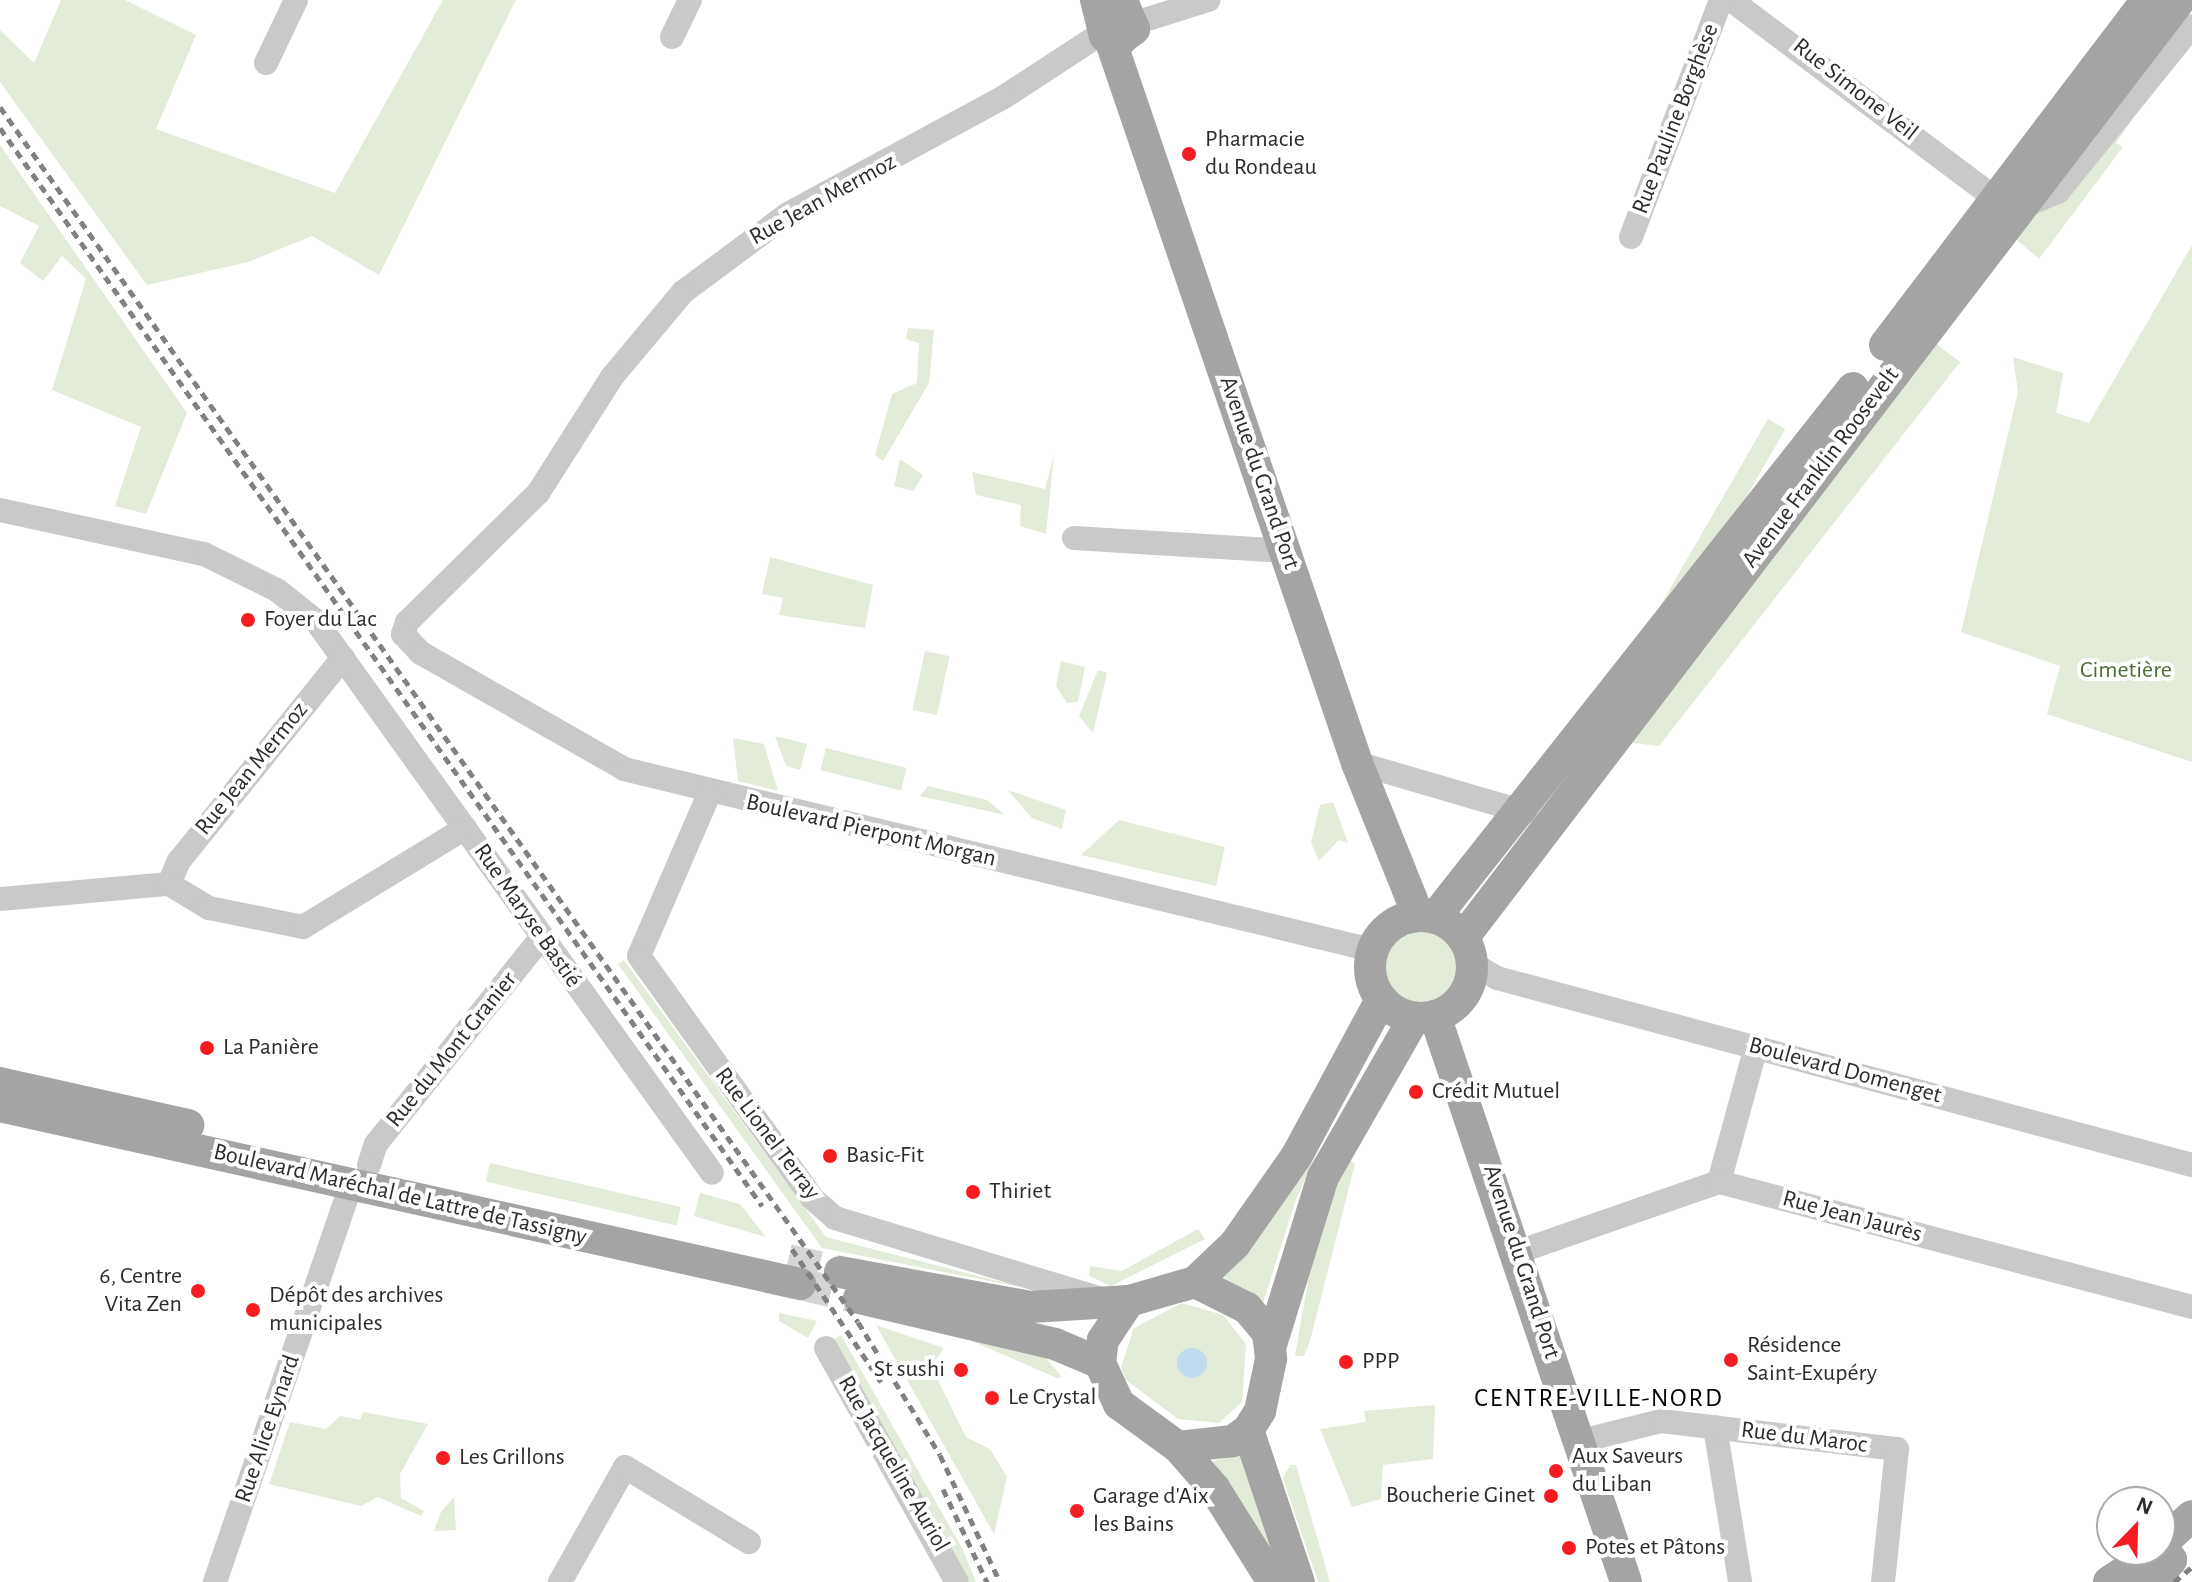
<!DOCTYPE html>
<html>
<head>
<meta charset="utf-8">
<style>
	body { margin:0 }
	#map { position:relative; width:2192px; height:1582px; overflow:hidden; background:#fff; font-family:"Alegreya Sans",sans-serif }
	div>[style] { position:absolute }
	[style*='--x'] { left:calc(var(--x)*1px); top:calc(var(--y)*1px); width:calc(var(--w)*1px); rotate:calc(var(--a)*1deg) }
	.green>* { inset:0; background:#e2ecd8; transform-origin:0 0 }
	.round { border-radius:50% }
	.water>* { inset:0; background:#c2dbee }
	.major-tunnel>* { height:32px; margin-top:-16px; transform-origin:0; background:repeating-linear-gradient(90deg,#d5d5d5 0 32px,transparent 0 48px) }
	.minor>* { height:24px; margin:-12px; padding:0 12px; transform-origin:12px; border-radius:12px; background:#c9c9c9 }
	.major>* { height:32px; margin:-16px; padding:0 16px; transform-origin:16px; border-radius:16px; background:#a4a4a4 }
	.major>.ring { margin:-16px; padding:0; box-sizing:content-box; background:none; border:32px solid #a4a4a4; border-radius:50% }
	.rail>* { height:5px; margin-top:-2.5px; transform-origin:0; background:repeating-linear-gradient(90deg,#818181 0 8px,transparent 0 14px) }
	.dots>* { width:22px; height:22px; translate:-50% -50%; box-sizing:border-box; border:4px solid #fff; border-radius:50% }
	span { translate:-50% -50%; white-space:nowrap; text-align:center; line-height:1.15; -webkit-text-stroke:8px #fff; paint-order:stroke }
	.street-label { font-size:24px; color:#2c2c2c }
	.poi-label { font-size:24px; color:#2c2c2c }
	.left { translate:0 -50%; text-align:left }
	.right { translate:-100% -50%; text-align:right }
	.park-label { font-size:24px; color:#4d6c36 }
	.neighbourhood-label { font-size:26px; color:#000; letter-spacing:2px }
	.north { position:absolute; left:2096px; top:1486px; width:80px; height:80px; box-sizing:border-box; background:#fff; border:2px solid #ababab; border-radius:50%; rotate:23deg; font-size:22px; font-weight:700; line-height:32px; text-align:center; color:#2c2c2c }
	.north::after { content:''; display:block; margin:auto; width:28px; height:36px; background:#f51d22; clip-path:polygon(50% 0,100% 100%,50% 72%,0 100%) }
</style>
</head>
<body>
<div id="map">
	<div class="green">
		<i style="clip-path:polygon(61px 0,125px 0,196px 35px,156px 129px,335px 193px,443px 0,516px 0,379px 275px,312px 236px,248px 262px,147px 285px,0 82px,0 30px,34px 63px)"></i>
		<i style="clip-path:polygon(2152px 91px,2116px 143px,2123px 147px,2039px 259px,2017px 240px,2022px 221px)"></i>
		<i style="clip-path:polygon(0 145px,187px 413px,146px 514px,115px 506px,141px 427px,52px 390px,86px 279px,62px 256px,43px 281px,20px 263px,39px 226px,0 206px)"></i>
		<i style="clip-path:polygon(2192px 245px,2192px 762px,2047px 714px,2060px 666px,1961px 632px,2018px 392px,2013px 357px,2063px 373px,2056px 413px,2089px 423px)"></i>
		<i style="clip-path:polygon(908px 328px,934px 330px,929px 383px,883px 461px,875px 455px,892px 394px,917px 383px,919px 343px,906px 339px)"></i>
		<i style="clip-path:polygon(1930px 339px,1960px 362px,1659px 746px,1624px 742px)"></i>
		<i style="left:1768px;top:419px;width:20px;height:349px;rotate:30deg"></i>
		<i style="clip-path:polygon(1054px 455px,1046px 534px,1020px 526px,1021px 505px,976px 495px,972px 472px,1045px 489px)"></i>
		<i style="clip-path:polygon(900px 459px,923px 475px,913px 491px,894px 486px)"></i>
		<i style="clip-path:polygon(770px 557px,873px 585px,865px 628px,779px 615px,783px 598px,762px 594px)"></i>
		<i style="left:925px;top:651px;width:25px;height:60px;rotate:12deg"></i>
		<i style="clip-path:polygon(1061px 661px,1085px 667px,1078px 702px,1067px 703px,1056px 686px)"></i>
		<i style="clip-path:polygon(1098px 670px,1107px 673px,1093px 733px,1079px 716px)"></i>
		<i style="clip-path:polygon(775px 736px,807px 744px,800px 770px,786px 766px)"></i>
		<i style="clip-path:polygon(733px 738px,764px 744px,778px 791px,738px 781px)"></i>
		<i style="left:826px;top:748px;width:83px;height:23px;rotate:14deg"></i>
		<i style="clip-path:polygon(928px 786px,987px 800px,1005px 815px,920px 796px)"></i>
		<i style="clip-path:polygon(1008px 790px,1066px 810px,1062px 829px,1032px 818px)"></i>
		<i style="clip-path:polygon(1333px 802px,1348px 843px,1339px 840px,1319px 861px,1311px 843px,1320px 805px)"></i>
		<i style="clip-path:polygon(1119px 820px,1225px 847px,1216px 886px,1081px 855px)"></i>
		<i class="round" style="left:1384px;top:929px;width:74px;height:74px"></i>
		<i style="clip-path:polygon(624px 960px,826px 1237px,1025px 1288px,822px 1248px,618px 964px)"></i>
		<i style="clip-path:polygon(1331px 1123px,1296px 1199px,1263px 1303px,1222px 1276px)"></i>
		<i style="clip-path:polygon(1345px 1157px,1355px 1164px,1310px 1341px,1304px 1356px,1295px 1356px,1314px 1246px)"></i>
		<i style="left:490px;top:1163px;width:196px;height:19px;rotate:13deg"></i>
		<i style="clip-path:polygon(700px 1193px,740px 1204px,766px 1237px,694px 1216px)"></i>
		<i style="clip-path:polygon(1198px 1229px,1205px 1239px,1111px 1286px,1089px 1276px,1090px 1266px,1122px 1271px)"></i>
		<i style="clip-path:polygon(1182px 1303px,1223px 1315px,1246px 1344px,1242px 1402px,1219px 1423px,1178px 1419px,1126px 1380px,1121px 1367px,1134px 1328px)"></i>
		<i style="clip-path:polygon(779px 1313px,817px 1321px,808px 1338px,779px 1321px)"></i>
		<i style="clip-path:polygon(876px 1325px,944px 1348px,931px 1366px,966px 1437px,990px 1449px,1007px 1477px,994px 1534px)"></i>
		<i style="clip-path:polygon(949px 1331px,1044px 1356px,1062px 1377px,1057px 1378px)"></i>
		<i style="clip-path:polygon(841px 1335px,962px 1548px,976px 1582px,963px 1582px,829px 1343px)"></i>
		<i style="clip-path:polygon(1435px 1405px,1433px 1459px,1383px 1465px,1381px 1499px,1352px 1507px,1320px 1429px,1366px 1422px,1364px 1411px)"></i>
		<i style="clip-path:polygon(363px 1412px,428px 1424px,400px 1474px,401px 1498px,424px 1511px,421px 1516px,378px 1497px,361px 1506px,269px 1484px,290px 1422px,326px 1429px,340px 1416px,360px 1420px)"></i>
		<i style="clip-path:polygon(1243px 1452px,1288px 1582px,1211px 1462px)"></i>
		<i style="clip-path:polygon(1290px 1465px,1296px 1465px,1330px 1582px,1318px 1582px,1290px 1500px,1283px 1478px)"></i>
		<i style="clip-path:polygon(454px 1497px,456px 1530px,434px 1531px,441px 1512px)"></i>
	</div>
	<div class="water">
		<i class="round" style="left:1177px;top:1348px;width:30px;height:30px"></i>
	</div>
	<div class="major-tunnel">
		<i style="--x:788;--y:1260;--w:53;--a:13"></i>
		<i style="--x:800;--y:1284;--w:61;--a:13.3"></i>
	</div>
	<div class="minor">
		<i style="--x:1731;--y:0;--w:330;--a:36.9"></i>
		<i style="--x:1135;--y:23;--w:77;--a:-17.5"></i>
		<i style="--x:1102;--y:33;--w:117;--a:146.9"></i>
		<i style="--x:1004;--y:97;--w:246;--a:151.6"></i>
		<i style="--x:788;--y:214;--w:131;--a:143.4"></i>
		<i style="--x:683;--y:292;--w:111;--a:129.9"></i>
		<i style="--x:612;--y:377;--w:138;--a:122.5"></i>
		<i style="--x:538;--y:493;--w:184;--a:135.4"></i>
		<i style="--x:407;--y:622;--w:13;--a:108"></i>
		<i style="--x:403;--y:634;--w:26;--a:47"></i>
		<i style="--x:421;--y:653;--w:234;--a:29.7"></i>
		<i style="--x:624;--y:769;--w:770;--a:13.6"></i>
		<i style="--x:672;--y:37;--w:41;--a:-64.1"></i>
		<i style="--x:266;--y:63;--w:70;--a:-64.5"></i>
		<i style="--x:2022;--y:207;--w:39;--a:-23"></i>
		<i style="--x:2058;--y:192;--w:213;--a:-51.1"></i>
		<i style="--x:1631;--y:237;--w:254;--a:-69.2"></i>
		<i style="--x:0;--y:510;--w:209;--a:12.2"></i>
		<i style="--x:204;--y:554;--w:81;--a:26.3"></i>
		<i style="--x:277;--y:590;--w:50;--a:38.5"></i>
		<i style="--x:316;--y:621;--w:679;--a:54.34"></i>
		<i style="--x:1074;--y:538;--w:212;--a:3.5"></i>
		<i style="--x:1357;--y:763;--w:175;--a:16.3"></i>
		<i style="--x:709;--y:794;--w:176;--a:113.4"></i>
		<i style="--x:639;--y:956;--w:297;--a:54.4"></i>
		<i style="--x:812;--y:1198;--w:30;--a:41"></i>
		<i style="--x:835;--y:1218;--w:278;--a:16.9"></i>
		<i style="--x:169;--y:884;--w:25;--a:-67"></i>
		<i style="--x:179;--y:861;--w:261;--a:-51.1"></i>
		<i style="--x:0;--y:899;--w:170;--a:-5.1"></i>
		<i style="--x:169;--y:884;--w:47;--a:31"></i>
		<i style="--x:209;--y:908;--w:96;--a:11.4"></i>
		<i style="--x:303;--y:927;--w:190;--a:-31.4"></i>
		<i style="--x:1472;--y:963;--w:29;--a:31"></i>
		<i style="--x:1497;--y:978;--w:720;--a:15.06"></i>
		<i style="--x:369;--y:1165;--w:22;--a:-72"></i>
		<i style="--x:376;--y:1144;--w:265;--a:-51.3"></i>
		<i style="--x:1719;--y:1182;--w:140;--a:-74.7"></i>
		<i style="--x:1518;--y:1252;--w:213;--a:-19.2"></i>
		<i style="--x:1719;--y:1182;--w:489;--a:14.8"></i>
		<i style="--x:826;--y:1348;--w:268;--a:60.8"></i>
		<i style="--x:1715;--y:1427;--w:157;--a:80.8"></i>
		<i style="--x:1581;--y:1441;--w:82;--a:-14"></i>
		<i style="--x:1661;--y:1421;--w:238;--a:6.8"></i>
		<i style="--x:1897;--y:1449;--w:134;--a:96"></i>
		<i style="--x:215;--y:1582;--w:421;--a:-71.1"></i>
		<i style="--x:560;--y:1582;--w:132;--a:-60.5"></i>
		<i style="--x:625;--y:1467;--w:145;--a:31.2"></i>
	</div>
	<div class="major">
		<i style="--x:1096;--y:0;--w:37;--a:76"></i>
		<i style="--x:1105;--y:36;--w:16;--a:15"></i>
		<i style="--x:1120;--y:40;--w:18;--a:-38"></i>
		<i style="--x:1134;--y:29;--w:26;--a:-113"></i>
		<i style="--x:1124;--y:5;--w:25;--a:164"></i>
		<i style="--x:1110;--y:39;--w:765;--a:71.16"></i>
		<i style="--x:1357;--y:763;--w:164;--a:68.1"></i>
		<i style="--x:1885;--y:345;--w:433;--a:-52.8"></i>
		<i class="ring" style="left:1370px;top:916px;width:70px;height:70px"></i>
		<i style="--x:1435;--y:917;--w:674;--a:-51.69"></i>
		<i style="--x:1463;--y:938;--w:1181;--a:-52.61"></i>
		<i style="--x:1435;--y:1016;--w:597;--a:71.35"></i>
		<i style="--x:0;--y:1083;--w:193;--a:12.6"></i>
		<i style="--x:0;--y:1106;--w:820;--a:12.54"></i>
		<i style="--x:840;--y:1272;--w:194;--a:10.4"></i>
		<i style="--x:1031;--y:1307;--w:98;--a:-3.5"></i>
		<i style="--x:1195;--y:1282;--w:58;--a:26.6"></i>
		<i style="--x:1247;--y:1308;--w:33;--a:50"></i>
		<i style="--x:1268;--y:1333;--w:26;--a:83"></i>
		<i style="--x:1271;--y:1359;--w:53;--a:101.9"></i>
		<i style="--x:1260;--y:1411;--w:22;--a:122"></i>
		<i style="--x:1248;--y:1430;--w:19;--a:144"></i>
		<i style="--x:1233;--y:1441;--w:55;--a:173.8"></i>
		<i style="--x:1178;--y:1447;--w:73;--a:-143.9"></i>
		<i style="--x:1119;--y:1404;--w:45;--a:-114.9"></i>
		<i style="--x:1100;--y:1363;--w:23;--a:-83"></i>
		<i style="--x:1103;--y:1340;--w:47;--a:-56.3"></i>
		<i style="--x:1129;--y:1301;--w:69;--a:-16.1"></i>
		<i style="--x:1195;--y:1282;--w:55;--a:-43.5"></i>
		<i style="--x:1235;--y:1244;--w:106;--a:-55"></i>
		<i style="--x:1296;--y:1157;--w:179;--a:-61.6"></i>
		<i style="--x:859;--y:1298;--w:201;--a:13.2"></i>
		<i style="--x:1055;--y:1344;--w:49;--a:22.9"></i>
		<i style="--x:1270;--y:1348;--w:179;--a:-72.8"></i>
		<i style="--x:1323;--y:1177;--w:183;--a:-60.2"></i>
		<i style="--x:1248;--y:1430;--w:160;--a:71.5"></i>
		<i style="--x:1178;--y:1447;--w:55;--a:48.7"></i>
		<i style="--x:1214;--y:1488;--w:111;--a:57.9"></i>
		<i style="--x:2162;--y:1543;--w:40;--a:-42"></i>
		<i style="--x:2138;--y:1550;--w:19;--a:87"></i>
		<i style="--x:2139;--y:1569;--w:20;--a:18"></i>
		<i style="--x:2158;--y:1575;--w:20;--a:-49"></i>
		<i style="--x:2171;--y:1560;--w:21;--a:-121"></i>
		<i style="--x:2109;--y:1582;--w:33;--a:-33"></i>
	</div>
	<div class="rail">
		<i style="--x:0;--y:107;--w:1487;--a:54.77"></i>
		<i style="--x:858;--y:1322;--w:156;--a:58.3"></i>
		<i style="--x:940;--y:1455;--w:140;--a:64.7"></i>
		<i style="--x:0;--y:128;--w:1320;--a:54.74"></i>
		<i style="--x:792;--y:1249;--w:160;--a:56.2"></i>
		<i style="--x:943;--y:1489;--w:103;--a:64.7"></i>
		<i style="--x:2174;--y:1582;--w:23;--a:-40"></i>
	</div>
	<div class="dots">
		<i style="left:1189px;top:154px;background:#f51d22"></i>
		<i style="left:248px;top:620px;background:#f51d22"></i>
		<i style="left:207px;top:1048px;background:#f51d22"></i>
		<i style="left:1416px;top:1092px;background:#f51d22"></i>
		<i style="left:830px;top:1156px;background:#f51d22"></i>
		<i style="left:973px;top:1192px;background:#f51d22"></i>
		<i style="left:198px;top:1291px;background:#f51d22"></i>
		<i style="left:253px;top:1310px;background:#f51d22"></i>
		<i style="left:1731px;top:1360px;background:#f51d22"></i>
		<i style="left:1346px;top:1362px;background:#f51d22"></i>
		<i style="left:961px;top:1370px;background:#f51d22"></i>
		<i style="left:992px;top:1398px;background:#f51d22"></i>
		<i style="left:443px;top:1458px;background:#f51d22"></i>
		<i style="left:1556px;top:1471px;background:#f51d22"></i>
		<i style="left:1551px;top:1496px;background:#f51d22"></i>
		<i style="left:1077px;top:1511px;background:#f51d22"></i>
		<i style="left:1569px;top:1548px;background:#f51d22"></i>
	</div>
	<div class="street-label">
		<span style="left:1855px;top:90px;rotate:38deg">Rue Simone Veil</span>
		<span style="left:1676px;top:119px;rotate:-69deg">Rue Pauline Borghèse</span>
		<span style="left:823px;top:200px;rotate:-29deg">Rue Jean Mermoz</span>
		<span style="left:1821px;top:468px;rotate:-53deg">Avenue Franklin Roosevelt</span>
		<span style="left:1259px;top:473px;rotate:71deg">Avenue du Grand Port</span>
		<span style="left:252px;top:769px;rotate:-51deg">Rue Jean Mermoz</span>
		<span style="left:871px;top:831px;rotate:13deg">Boulevard Pierpont Morgan</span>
		<span style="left:527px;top:916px;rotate:55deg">Rue Maryse Bastié</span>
		<span style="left:452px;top:1050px;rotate:-51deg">Rue du Mont Granier</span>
		<span style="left:1845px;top:1071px;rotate:15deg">Boulevard Domenget</span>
		<span style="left:767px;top:1134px;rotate:53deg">Rue Lionel Terray</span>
		<span style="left:400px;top:1195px;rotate:13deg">Boulevard Maréchal de Lattre de Tassigny</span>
		<span style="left:1852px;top:1217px;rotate:15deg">Rue Jean Jaurès</span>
		<span style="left:1521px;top:1262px;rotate:72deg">Avenue du Grand Port</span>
		<span style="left:268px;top:1429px;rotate:-71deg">Rue Alice Eynard</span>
		<span style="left:1804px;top:1438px;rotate:7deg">Rue du Maroc</span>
		<span style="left:893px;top:1464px;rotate:60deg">Rue Jacqueline Auriol</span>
	</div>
	<div class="poi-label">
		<span class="left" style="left:1205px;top:154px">Pharmacie<br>du Rondeau</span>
		<span class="left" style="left:264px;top:620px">Foyer du Lac</span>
		<span class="left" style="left:223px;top:1048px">La Panière</span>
		<span class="left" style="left:1432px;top:1092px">Crédit Mutuel</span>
		<span class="left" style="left:846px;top:1156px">Basic-Fit</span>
		<span class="left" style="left:989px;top:1192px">Thiriet</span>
		<span class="right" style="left:182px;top:1291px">6, Centre<br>Vita Zen</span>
		<span class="left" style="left:269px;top:1310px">Dépôt des archives<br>municipales</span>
		<span class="left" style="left:1747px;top:1360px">Résidence<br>Saint-Exupéry</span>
		<span class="left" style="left:1362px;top:1362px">PPP</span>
		<span class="right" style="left:945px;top:1370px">St sushi</span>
		<span class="left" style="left:1008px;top:1398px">Le Crystal</span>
		<span class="left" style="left:1572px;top:1471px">Aux Saveurs<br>du Liban</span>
		<span class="left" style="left:459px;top:1458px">Les Grillons</span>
		<span class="right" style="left:1535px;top:1496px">Boucherie Ginet</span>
		<span class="left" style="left:1093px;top:1511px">Garage d'Aix<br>les Bains</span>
		<span class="left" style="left:1585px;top:1548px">Potes et Pâtons</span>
	</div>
	<div class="park-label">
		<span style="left:2126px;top:671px">Cimetière</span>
	</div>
	<div class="neighbourhood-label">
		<span style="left:1599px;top:1399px">CENTRE-VILLE-NORD</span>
	</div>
	<div class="north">N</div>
</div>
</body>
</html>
